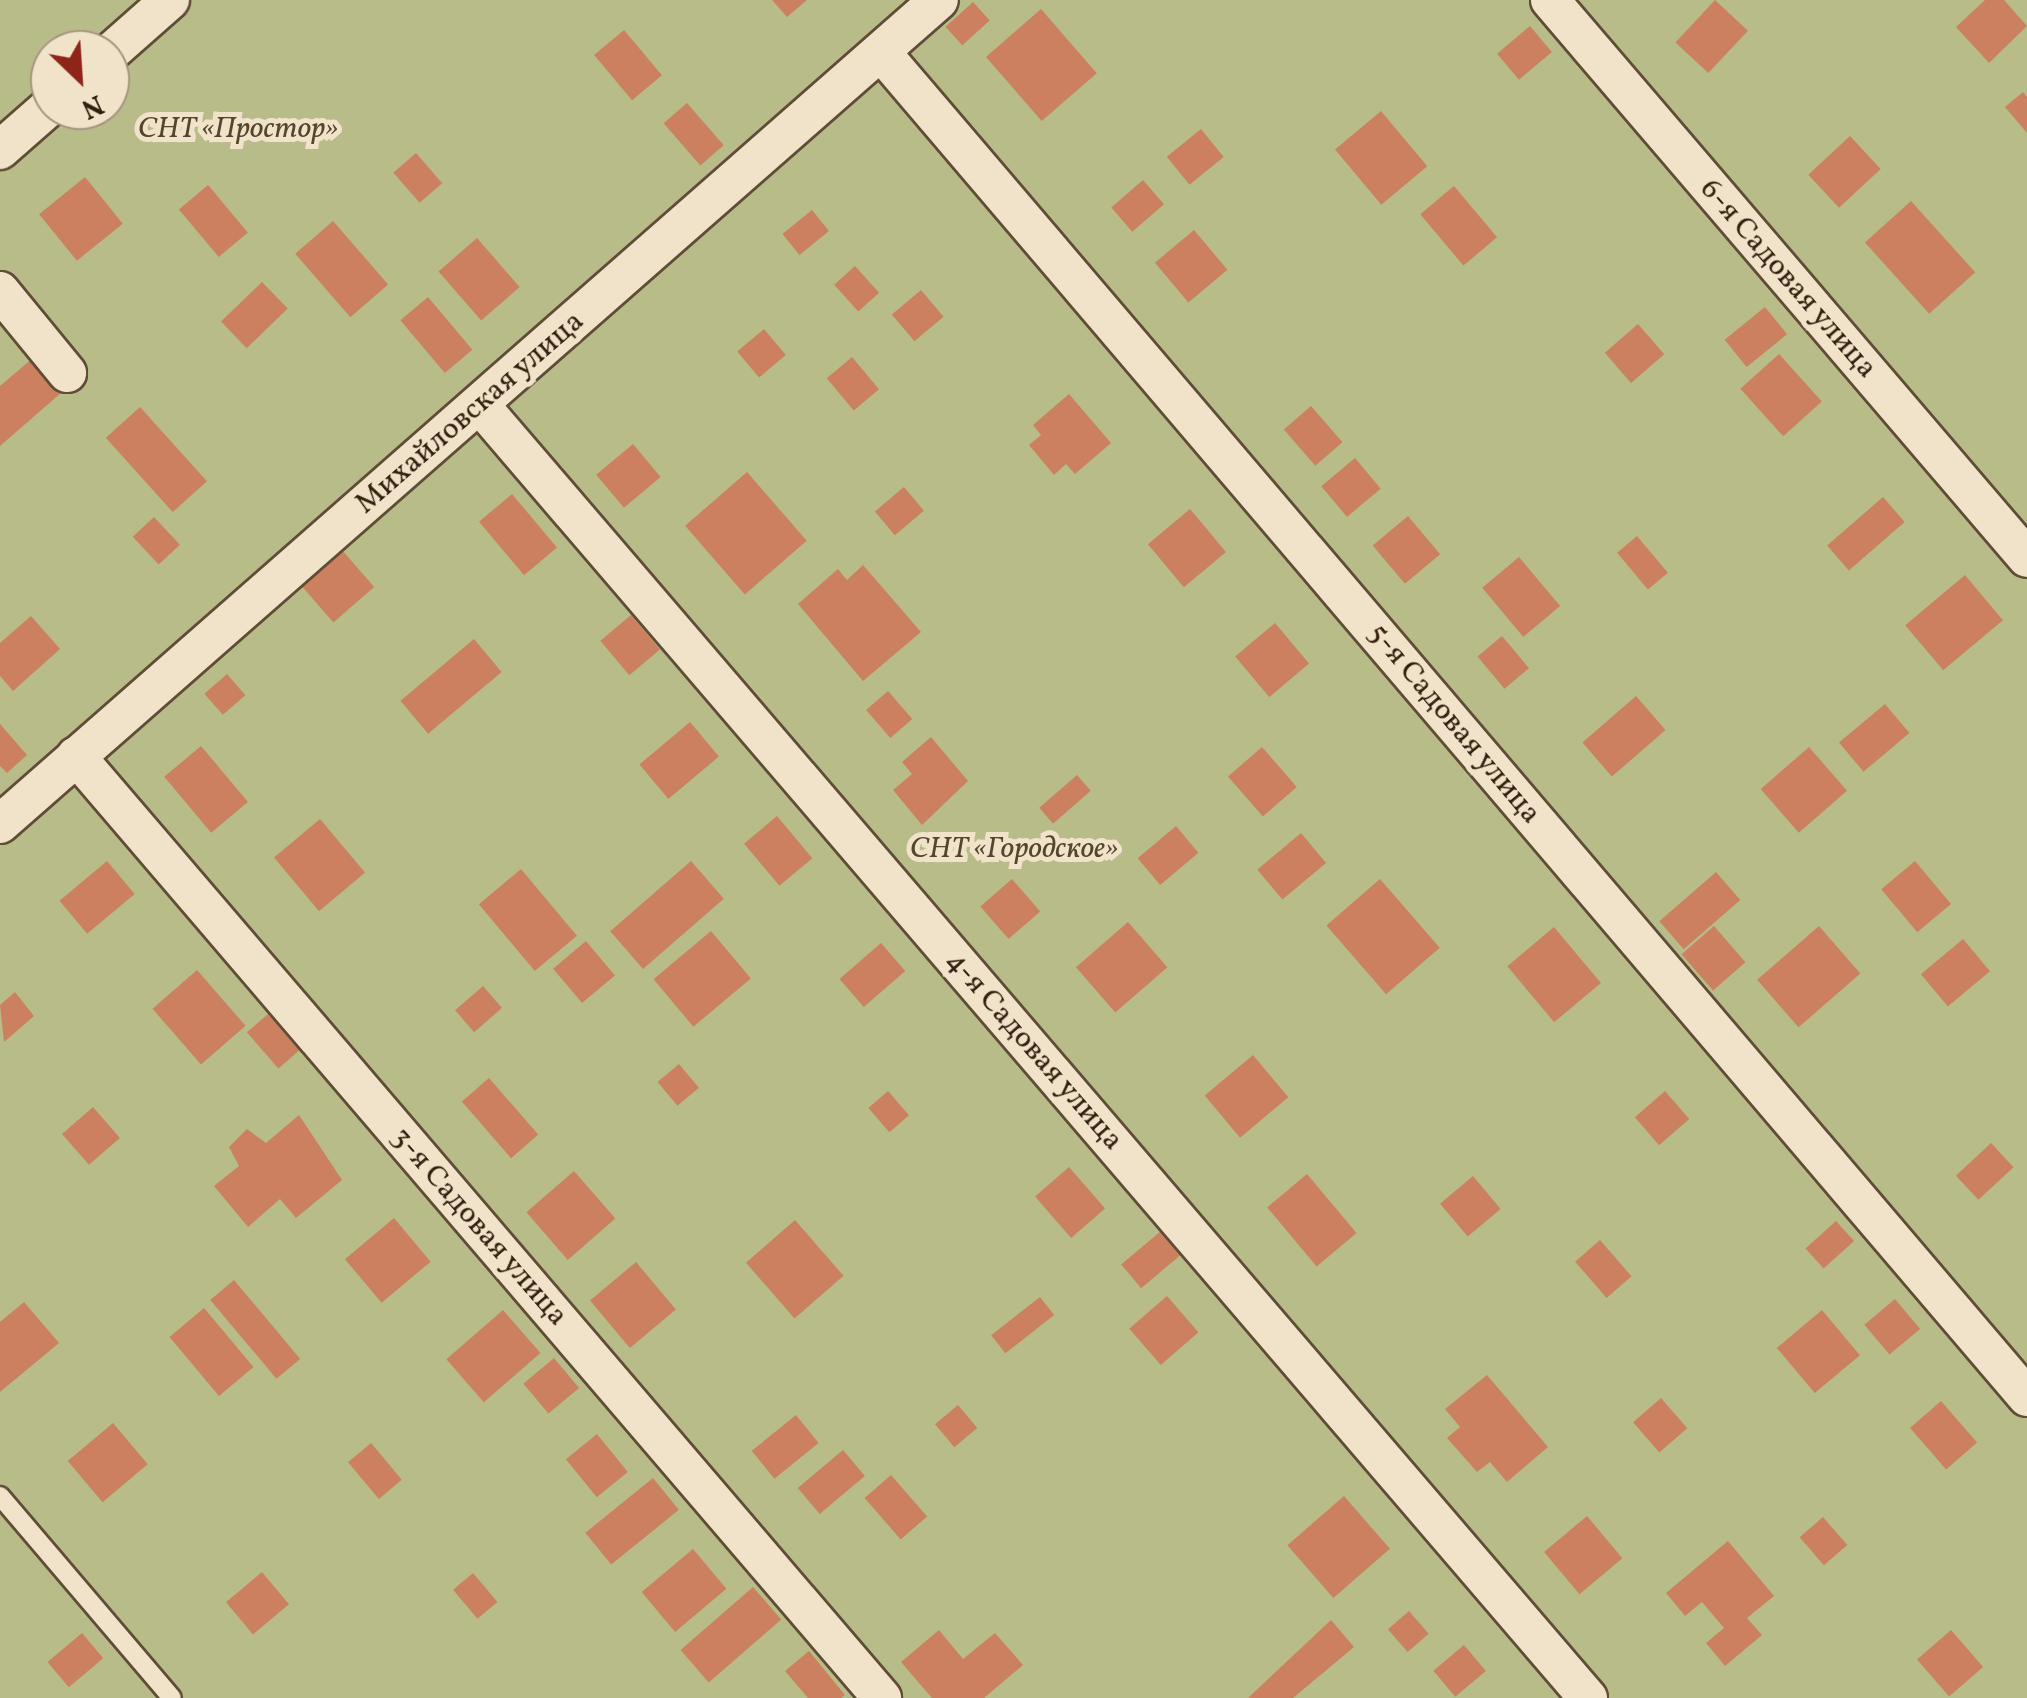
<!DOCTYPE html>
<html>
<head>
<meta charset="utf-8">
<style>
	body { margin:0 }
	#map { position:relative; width:2027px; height:1698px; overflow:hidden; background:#e9d4ae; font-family:Vollkorn,serif }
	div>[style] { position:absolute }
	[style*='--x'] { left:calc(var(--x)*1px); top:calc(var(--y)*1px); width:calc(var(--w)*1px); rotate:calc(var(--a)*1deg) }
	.green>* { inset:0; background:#b8bc89 }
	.building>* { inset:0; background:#cb815f; transform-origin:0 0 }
	.roads { filter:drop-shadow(2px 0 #604c37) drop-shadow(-2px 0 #604c37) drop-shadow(0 2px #604c37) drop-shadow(0 -2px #604c37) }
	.lane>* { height:18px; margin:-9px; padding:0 9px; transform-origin:9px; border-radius:9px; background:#f1e3ca }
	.street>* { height:38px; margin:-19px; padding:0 19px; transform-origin:19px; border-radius:19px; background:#f1e3ca }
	span { translate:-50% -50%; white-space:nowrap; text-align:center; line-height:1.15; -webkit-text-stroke:10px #f1e3ca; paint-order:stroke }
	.park-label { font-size:30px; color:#54462e; font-style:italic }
	.street-label { font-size:30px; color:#331f0f }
	.north { position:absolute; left:30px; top:30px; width:100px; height:100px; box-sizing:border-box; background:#f1e3ca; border:2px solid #a5957f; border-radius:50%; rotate:155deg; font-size:28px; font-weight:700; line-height:40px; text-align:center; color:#331f0f }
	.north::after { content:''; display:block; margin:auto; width:35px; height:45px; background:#8f2418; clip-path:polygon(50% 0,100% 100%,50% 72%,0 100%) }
</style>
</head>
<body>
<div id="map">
	<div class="green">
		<i style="clip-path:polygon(evenodd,0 0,2027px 0,2027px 1698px,0 1698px,0 0,50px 50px,110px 50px,110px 110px,50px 110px,50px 50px)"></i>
	</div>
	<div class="building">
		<i style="clip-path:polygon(772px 0,807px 0,787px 17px)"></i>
		<i style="left:1715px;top:0;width:45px;height:58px;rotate:43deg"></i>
		<i style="clip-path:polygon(1985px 0,2004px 0,2027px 26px,1989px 63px,1956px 27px)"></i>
		<i style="left:973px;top:2px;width:25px;height:37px;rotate:48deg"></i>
		<i style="left:1041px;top:9px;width:85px;height:73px;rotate:49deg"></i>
		<i style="left:1530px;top:26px;width:34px;height:43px;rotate:50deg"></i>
		<i style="left:624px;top:30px;width:59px;height:39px;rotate:50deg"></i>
		<i style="clip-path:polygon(2023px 92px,2027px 97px,2027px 133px,2005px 107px)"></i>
		<i style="left:687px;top:103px;width:56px;height:31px;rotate:49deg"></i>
		<i style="left:1381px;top:111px;width:72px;height:60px;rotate:50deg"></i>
		<i style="left:1201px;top:129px;width:36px;height:44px;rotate:51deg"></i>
		<i style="left:1850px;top:136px;width:45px;height:57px;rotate:47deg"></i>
		<i style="left:416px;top:153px;width:40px;height:30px;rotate:49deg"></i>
		<i style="left:85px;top:177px;width:60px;height:59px;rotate:51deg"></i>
		<i style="left:1143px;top:180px;width:32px;height:42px;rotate:49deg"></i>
		<i style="left:208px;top:185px;width:62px;height:38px;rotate:50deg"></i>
		<i style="left:1454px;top:186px;width:67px;height:44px;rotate:50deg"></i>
		<i style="left:1911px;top:201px;width:96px;height:62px;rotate:48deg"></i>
		<i style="left:812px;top:210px;width:27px;height:38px;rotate:51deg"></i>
		<i style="left:333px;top:221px;width:84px;height:50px;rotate:49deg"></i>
		<i style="left:1194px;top:230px;width:52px;height:51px;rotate:50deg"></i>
		<i style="left:477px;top:238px;width:65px;height:51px;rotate:49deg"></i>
		<i style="left:855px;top:266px;width:36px;height:28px;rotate:48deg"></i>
		<i style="left:262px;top:282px;width:37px;height:57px;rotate:46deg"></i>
		<i style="left:921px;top:290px;width:35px;height:38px;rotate:50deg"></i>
		<i style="left:428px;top:297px;width:69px;height:36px;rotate:50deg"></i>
		<i style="left:1765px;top:307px;width:35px;height:52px;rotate:51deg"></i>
		<i style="left:1638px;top:324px;width:40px;height:44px;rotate:49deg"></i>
		<i style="left:764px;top:329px;width:34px;height:35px;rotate:50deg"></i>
		<i style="clip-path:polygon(40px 352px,69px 386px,0 446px,0 386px)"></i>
		<i style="left:1779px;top:354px;width:64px;height:52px;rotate:48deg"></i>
		<i style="left:852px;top:357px;width:42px;height:33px;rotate:50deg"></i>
		<i style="clip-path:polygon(1069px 394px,1111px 443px,1075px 474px,1066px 464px,1054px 475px,1029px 445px,1041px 435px,1033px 425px)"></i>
		<i style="left:1311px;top:406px;width:48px;height:36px;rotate:49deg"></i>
		<i style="left:140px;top:407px;width:100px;height:46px;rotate:48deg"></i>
		<i style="left:633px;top:444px;width:43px;height:48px;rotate:50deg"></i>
		<i style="left:1355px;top:458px;width:40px;height:44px;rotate:50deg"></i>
		<i style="left:747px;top:472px;width:91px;height:82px;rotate:49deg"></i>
		<i style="left:904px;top:487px;width:31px;height:38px;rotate:50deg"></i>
		<i style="left:512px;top:494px;width:70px;height:43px;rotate:50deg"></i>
		<i style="left:1883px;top:497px;width:33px;height:74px;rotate:49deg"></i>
		<i style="left:1190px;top:509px;width:56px;height:55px;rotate:50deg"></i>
		<i style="left:1408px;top:516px;width:50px;height:46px;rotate:50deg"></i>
		<i style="left:154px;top:517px;width:38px;height:29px;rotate:47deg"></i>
		<i style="left:1637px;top:536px;width:48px;height:26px;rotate:50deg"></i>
		<i style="left:342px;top:550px;width:49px;height:54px;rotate:49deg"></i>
		<i style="left:1519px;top:557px;width:64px;height:48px;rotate:50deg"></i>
		<i style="clip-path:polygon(863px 565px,921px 632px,863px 681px,798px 604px,838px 569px,847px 580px)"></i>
		<i style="left:1965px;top:575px;width:59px;height:78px;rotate:50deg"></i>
		<i style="left:631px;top:615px;width:45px;height:40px;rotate:50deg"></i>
		<i style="clip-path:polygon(31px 616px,60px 649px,13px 691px,0 676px,0 643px)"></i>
		<i style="left:1275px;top:623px;width:53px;height:52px;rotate:50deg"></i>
		<i style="left:1502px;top:636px;width:42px;height:32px;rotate:50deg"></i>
		<i style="left:474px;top:639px;width:43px;height:96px;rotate:50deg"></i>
		<i style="left:227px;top:674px;width:28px;height:30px;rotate:49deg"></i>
		<i style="left:888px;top:691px;width:37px;height:29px;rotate:49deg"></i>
		<i style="left:1636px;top:696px;width:45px;height:71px;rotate:49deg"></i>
		<i style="left:1885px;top:704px;width:38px;height:60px;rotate:50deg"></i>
		<i style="left:690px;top:722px;width:45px;height:66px;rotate:50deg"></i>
		<i style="clip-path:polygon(0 724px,27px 755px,7px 773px,0 766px)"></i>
		<i style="clip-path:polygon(931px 737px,968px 781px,922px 825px,893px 790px,912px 774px,902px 762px)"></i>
		<i style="left:201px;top:746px;width:73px;height:48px;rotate:50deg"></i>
		<i style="left:1262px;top:747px;width:53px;height:45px;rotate:49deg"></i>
		<i style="left:1809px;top:747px;width:58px;height:64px;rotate:49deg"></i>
		<i style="left:1077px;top:775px;width:21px;height:50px;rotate:49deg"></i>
		<i style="left:777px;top:816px;width:55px;height:43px;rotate:50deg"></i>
		<i style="left:320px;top:819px;width:70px;height:60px;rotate:50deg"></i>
		<i style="left:1176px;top:826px;width:35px;height:50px;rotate:50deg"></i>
		<i style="left:1301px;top:833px;width:39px;height:57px;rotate:50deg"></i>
		<i style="left:107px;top:861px;width:43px;height:62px;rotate:50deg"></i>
		<i style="left:691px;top:861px;width:50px;height:107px;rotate:49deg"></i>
		<i style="left:1915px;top:861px;width:56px;height:44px;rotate:50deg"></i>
		<i style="left:521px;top:869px;width:87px;height:55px;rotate:50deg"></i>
		<i style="left:1716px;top:872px;width:37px;height:75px;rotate:49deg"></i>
		<i style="left:1012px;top:879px;width:43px;height:42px;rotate:49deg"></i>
		<i style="left:1380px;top:879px;width:91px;height:71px;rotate:49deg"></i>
		<i style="left:1128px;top:922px;width:60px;height:69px;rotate:49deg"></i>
		<i style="left:1714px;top:926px;width:48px;height:43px;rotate:49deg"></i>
		<i style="left:1819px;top:926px;width:63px;height:82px;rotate:49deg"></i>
		<i style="left:1554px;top:927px;width:73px;height:61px;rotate:50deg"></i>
		<i style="left:711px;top:931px;width:62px;height:75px;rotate:50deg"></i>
		<i style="left:1963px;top:939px;width:42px;height:55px;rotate:50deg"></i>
		<i style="left:586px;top:941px;width:45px;height:43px;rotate:50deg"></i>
		<i style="left:881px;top:943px;width:37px;height:55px;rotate:49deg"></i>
		<i style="left:197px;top:970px;width:74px;height:59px;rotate:49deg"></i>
		<i style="left:483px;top:986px;width:29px;height:37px;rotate:49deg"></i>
		<i style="clip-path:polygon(15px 992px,34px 1016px,4px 1042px,0 1005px)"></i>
		<i style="left:268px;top:1014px;width:48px;height:28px;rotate:49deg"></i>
		<i style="left:1253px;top:1055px;width:55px;height:63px;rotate:50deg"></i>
		<i style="left:679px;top:1064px;width:31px;height:28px;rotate:50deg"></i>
		<i style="left:489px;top:1078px;width:75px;height:36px;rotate:49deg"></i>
		<i style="left:888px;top:1091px;width:32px;height:26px;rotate:49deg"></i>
		<i style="left:1665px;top:1091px;width:37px;height:40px;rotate:49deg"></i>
		<i style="left:93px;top:1107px;width:41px;height:41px;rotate:49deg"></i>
		<i style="clip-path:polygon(299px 1115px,342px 1180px,296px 1218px,280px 1199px,248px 1227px,214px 1186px,239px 1166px,229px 1147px,247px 1129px,266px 1143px)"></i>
		<i style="left:1991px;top:1143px;width:33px;height:48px;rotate:47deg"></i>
		<i style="left:1069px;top:1167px;width:55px;height:45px;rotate:49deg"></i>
		<i style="left:574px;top:1171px;width:63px;height:63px;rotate:49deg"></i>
		<i style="left:1307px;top:1174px;width:77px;height:52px;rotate:50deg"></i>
		<i style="left:1473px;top:1176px;width:43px;height:43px;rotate:50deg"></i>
		<i style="left:394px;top:1218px;width:57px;height:64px;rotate:50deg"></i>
		<i style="left:795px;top:1220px;width:74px;height:65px;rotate:49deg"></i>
		<i style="left:1836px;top:1221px;width:27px;height:41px;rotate:48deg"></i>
		<i style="left:1161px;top:1231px;width:31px;height:52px;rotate:50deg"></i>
		<i style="left:1600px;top:1240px;width:48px;height:33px;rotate:49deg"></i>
		<i style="left:636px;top:1262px;width:62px;height:60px;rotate:50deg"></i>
		<i style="left:234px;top:1280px;width:103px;height:31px;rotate:50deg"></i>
		<i style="left:1167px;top:1296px;width:48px;height:50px;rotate:49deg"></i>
		<i style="left:1040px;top:1297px;width:23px;height:62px;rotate:52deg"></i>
		<i style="left:1895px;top:1299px;width:39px;height:40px;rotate:50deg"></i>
		<i style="clip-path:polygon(24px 1302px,59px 1343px,0 1392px,0 1322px)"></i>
		<i style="left:204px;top:1308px;width:77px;height:45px;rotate:50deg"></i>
		<i style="left:503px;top:1310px;width:57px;height:75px;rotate:49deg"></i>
		<i style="left:1822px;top:1310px;width:59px;height:59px;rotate:50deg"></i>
		<i style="left:554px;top:1358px;width:39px;height:40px;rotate:50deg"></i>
		<i style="clip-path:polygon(1487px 1375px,1548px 1447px,1507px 1482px,1490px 1462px,1477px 1472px,1447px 1438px,1460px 1427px,1445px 1409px)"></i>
		<i style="left:1661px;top:1398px;width:40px;height:37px;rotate:49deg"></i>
		<i style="left:1941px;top:1401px;width:55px;height:41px;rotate:49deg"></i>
		<i style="left:958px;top:1405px;width:30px;height:30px;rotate:50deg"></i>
		<i style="left:796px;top:1415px;width:36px;height:57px;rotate:51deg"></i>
		<i style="left:113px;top:1423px;width:54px;height:59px;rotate:50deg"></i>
		<i style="left:597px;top:1434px;width:49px;height:40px;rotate:51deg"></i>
		<i style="left:371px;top:1443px;width:48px;height:30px;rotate:50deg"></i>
		<i style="left:843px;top:1450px;width:34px;height:59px;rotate:50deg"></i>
		<i style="left:891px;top:1475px;width:55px;height:35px;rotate:49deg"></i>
		<i style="left:653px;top:1478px;width:41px;height:87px;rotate:51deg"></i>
		<i style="left:1344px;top:1496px;width:70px;height:75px;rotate:49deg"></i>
		<i style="left:1587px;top:1516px;width:55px;height:56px;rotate:50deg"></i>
		<i style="left:1823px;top:1517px;width:37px;height:31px;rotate:49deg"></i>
		<i style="clip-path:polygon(1728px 1541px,1774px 1596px,1747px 1618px,1762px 1635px,1725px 1666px,1706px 1643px,1724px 1628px,1702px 1602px,1685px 1616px,1666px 1593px)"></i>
		<i style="left:693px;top:1549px;width:52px;height:67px;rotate:50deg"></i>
		<i style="left:262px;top:1572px;width:42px;height:47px;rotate:50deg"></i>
		<i style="left:473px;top:1573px;width:38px;height:26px;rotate:50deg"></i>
		<i style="left:753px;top:1587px;width:43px;height:96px;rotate:49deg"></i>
		<i style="left:1409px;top:1611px;width:30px;height:28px;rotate:49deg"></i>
		<i style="clip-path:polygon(1331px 1620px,1354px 1647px,1293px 1698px,1248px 1698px)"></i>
		<i style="clip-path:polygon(939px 1630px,963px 1659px,995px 1633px,1023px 1665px,984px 1698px,932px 1698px,901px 1662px)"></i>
		<i style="left:1951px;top:1630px;width:49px;height:45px;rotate:49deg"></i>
		<i style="left:82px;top:1633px;width:33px;height:45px;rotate:50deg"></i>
		<i style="left:1464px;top:1645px;width:34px;height:40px;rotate:50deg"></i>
		<i style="clip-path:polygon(809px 1651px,845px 1695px,841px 1698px,808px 1698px,785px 1671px)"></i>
	</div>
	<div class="roads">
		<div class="lane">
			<i style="--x:0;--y:1496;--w:265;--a:49.6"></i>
		</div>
		<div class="street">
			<i style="--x:1550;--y:0;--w:734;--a:49.47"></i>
			<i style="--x:881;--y:52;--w:1767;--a:49.57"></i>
			<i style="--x:110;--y:53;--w:80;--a:-41.5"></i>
			<i style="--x:0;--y:150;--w:67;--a:-41.3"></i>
			<i style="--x:0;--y:291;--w:106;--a:50.7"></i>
			<i style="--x:480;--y:405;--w:1703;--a:49.41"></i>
			<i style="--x:76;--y:756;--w:1240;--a:49.45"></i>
			<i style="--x:0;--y:824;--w:1249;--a:-41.27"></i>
		</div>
	</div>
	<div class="park-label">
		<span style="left:238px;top:129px">СНТ «Простор»</span>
		<span style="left:1014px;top:849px">СНТ «Городское»</span>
	</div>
	<div class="street-label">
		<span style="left:1788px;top:279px;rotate:49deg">6-я Садовая улица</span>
		<span style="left:470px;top:413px;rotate:-41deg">Михайловская улица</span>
		<span style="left:1454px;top:724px;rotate:50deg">5-я Садовая улица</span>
		<span style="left:1034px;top:1051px;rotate:49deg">4-я Садовая улица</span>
		<span style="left:479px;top:1227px;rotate:49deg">3-я Садовая улица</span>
	</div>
	<div class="north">N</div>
</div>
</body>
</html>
